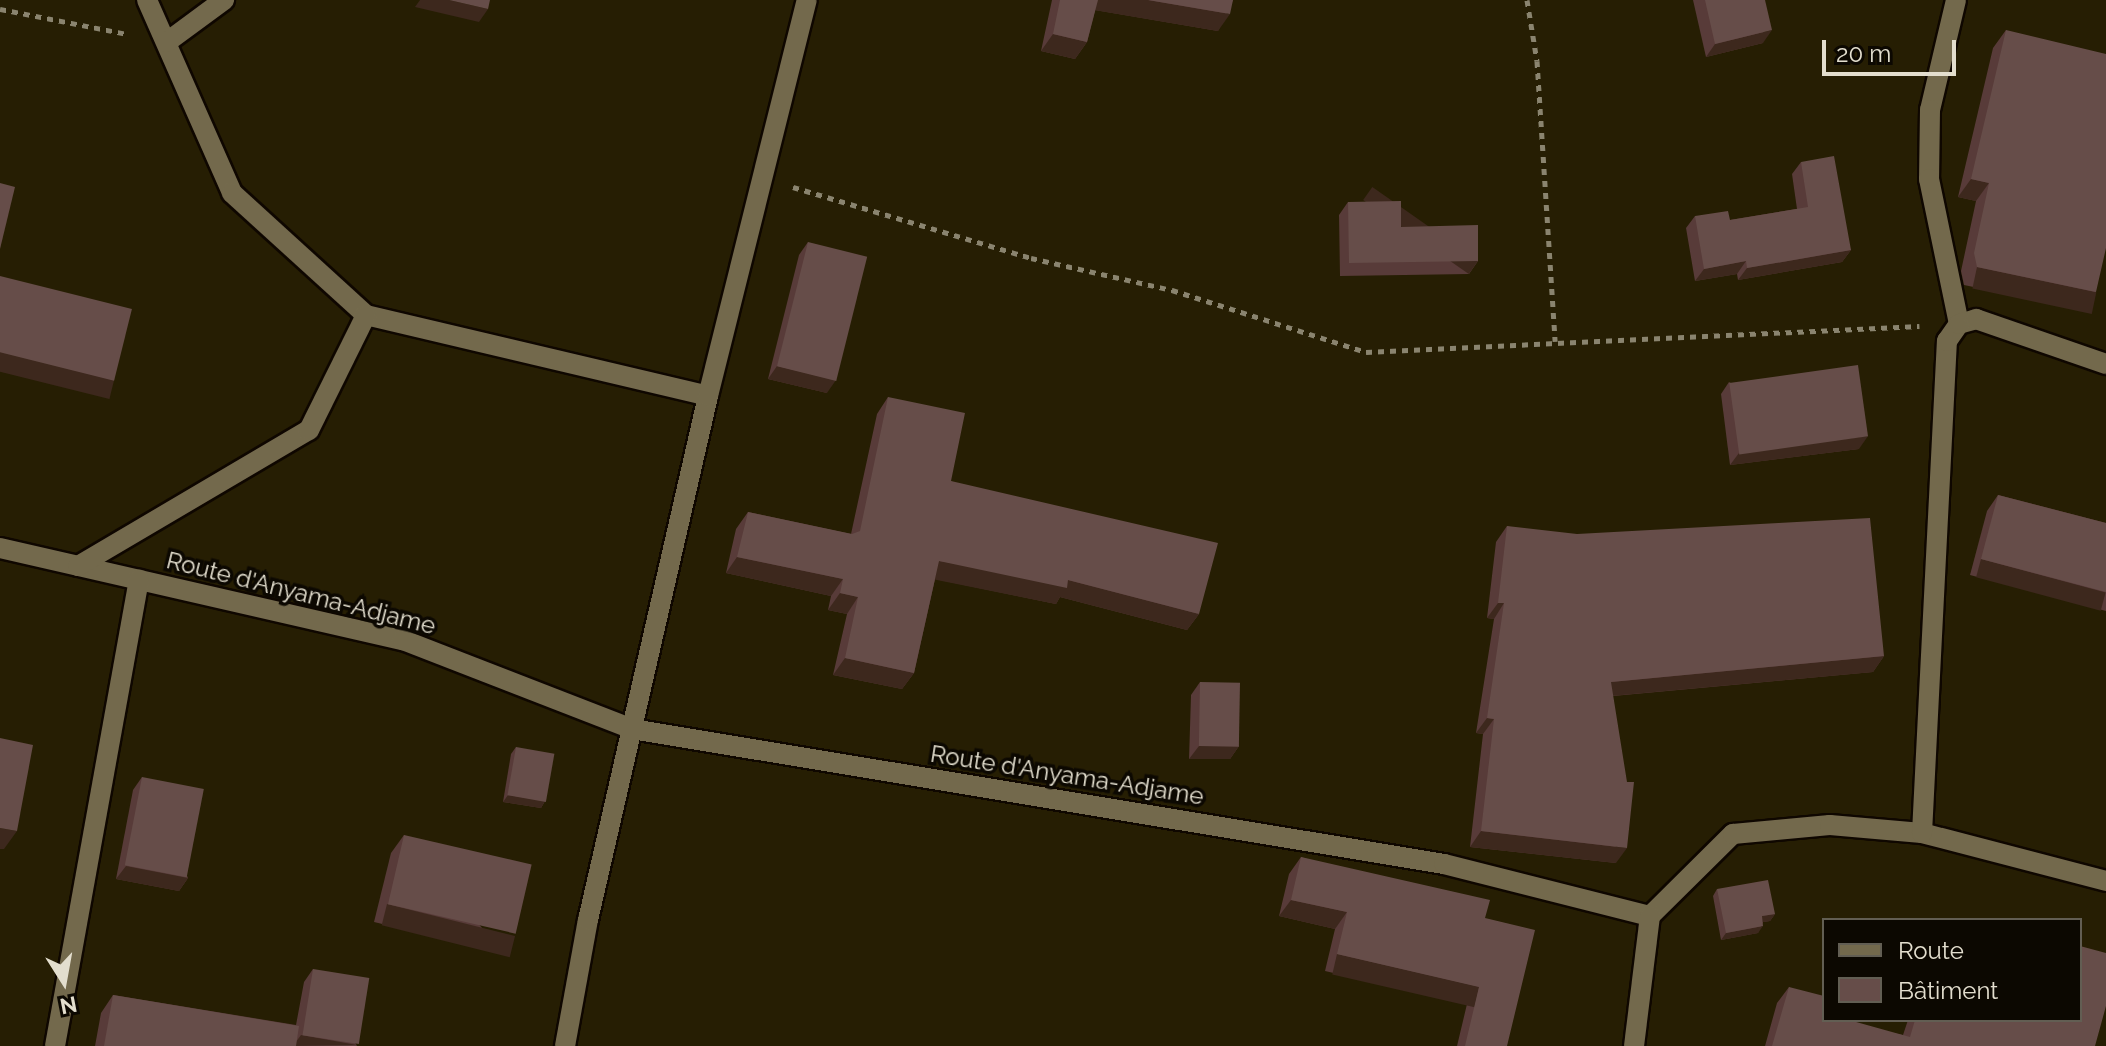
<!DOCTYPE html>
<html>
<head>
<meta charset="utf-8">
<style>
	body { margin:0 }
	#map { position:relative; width:2106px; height:1046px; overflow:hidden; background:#261e03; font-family:Raleway,sans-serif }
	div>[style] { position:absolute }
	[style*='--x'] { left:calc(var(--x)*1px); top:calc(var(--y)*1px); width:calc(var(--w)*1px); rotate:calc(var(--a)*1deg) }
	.path>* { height:5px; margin-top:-2.5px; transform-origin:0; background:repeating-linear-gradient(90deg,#8a846f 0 6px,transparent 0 12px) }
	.roads { filter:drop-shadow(2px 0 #0f0700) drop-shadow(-2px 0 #0f0700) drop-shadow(0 2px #0f0700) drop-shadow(0 -2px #0f0700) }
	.minor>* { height:20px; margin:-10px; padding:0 10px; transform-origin:10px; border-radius:10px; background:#73694c }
	.wall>* { inset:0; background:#583b39 }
	.shaded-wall>* { inset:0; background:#3d281d; transform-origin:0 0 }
	.building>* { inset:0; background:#664d49; transform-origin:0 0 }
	span { translate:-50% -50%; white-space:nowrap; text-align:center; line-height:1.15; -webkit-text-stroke:7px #0c0801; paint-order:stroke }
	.street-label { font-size:24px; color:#e3dece }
	.legend { position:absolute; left:1822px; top:918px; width:260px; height:104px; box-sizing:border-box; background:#0c0801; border:2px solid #625e53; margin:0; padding:10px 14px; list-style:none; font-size:24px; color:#e3dece }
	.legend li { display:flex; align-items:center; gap:16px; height:40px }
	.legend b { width:40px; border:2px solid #625e53 }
	.north { position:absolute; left:24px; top:942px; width:80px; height:80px; -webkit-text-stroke:6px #0c0801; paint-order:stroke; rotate:169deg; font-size:22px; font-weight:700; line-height:32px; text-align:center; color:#e3dece }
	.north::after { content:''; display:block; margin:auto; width:28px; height:36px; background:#e3dece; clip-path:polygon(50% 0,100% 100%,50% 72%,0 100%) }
	.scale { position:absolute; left:1822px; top:40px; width:134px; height:36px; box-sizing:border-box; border:4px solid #e3dece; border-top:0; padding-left:10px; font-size:24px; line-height:28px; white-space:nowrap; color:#e3dece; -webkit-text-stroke:6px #0c0801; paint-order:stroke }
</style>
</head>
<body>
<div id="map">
	<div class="path">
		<i style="--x:1527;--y:0;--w:62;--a:80.7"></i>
		<i style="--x:1537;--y:61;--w:281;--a:86.3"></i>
		<i style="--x:0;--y:9;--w:129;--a:11.1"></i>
		<i style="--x:793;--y:187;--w:248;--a:16.6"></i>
		<i style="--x:1031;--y:258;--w:145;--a:12.8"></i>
		<i style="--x:1172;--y:290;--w:204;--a:17.7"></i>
		<i style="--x:1366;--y:352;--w:554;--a:-2.69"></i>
	</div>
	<div class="roads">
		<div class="minor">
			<i style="--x:147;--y:0;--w:211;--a:66.2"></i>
			<i style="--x:232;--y:193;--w:181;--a:42.3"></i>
			<i style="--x:366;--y:315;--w:351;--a:13.3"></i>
			<i style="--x:1956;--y:0;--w:113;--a:103.3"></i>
			<i style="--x:1930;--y:110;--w:69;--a:90.8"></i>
			<i style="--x:1929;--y:179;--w:148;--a:78.3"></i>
			<i style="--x:167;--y:42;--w:71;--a:-36.4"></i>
			<i style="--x:0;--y:548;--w:413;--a:12.9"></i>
			<i style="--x:403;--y:640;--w:246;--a:21.2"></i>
			<i style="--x:632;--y:729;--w:823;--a:9.44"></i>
			<i style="--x:1444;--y:864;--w:212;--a:14.2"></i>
			<i style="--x:1650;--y:916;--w:117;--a:-44.7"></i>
			<i style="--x:1733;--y:834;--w:97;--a:-5.3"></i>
			<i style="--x:1830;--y:825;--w:92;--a:5"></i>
			<i style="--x:1922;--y:833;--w:190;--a:14.6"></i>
			<i style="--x:78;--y:566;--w:268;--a:-30.5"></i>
			<i style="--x:309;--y:430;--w:128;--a:-63.6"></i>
			<i style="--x:1922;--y:833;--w:493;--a:-87.1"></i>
			<i style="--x:1947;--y:341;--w:21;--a:-55"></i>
			<i style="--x:1959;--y:324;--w:18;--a:-16"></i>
			<i style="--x:1976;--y:319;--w:138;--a:19.1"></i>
			<i style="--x:55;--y:1046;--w:474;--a:-79.8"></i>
			<i style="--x:565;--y:1046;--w:128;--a:-79.7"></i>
			<i style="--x:588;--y:920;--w:538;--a:-77.1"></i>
			<i style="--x:708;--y:396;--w:408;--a:-76"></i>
			<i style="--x:1634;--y:1046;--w:131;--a:-83"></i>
		</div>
	</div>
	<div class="wall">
		<i style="clip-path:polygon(1052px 0,1233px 0,1218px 31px,1095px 10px,1087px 42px,1075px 59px,1041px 51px)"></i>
		<i style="clip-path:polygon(1693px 0,1765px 0,1763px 43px,1706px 57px)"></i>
		<i style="clip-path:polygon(2006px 30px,2096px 292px,2083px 310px,1964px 285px,1961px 271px,1976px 201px,1958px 197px,1993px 48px)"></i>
		<i style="clip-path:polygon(1801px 162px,1851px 250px,1842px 262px,1738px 280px,1737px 274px,1695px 281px,1686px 228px,1695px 216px,1730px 220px,1797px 209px,1792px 174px)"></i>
		<i style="clip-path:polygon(1348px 202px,1401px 227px,1478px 261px,1469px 274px,1340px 276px,1339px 215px)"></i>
		<i style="clip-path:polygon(808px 242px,827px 393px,768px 379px,799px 255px)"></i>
		<i style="clip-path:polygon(1729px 382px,1859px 449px,1730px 465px,1721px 394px)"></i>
		<i style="clip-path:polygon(888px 397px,951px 481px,1199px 614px,1187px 630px,1060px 597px,1056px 604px,935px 579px,914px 673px,902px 689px,833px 675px,847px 614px,828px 610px,831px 596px,726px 573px,736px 529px,748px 512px,851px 534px,877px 414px)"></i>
		<i style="clip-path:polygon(1998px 495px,2106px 523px,2106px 611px,1970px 575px,1987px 511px)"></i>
		<i style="clip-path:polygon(1507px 526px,1884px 656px,1873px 672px,1613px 696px,1616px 863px,1470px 847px,1483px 734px,1476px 733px,1494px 619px,1487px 618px,1496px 542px)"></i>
		<i style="clip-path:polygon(1200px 682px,1239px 746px,1230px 759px,1189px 759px,1191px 695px)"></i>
		<i style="clip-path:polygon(516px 747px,545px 801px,541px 808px,503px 802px,511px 754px)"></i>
		<i style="clip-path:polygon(142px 777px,188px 878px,179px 891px,116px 879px,133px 790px)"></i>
		<i style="clip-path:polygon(404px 835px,503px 953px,374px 922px,391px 853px)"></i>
		<i style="clip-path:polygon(1301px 857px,1485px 918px,1507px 1046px,1457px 1046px,1467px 1004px,1325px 971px,1335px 929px,1279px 916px,1289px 874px)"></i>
		<i style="clip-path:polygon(1717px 889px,1775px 914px,1770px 921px,1763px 922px,1758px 933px,1721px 940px,1713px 896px)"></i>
		<i style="clip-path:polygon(313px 969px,357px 1046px,95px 1046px,101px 1013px,113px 995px,296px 1025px,304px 982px)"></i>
		<i style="clip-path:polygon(1789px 987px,1824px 1020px,1903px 1035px,1908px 1020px,2080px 1020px,2095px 1046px,1765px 1046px,1777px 1003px)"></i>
	</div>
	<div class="shaded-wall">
		<i style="clip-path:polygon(420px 0,449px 0,488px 9px,479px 22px,415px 7px)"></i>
		<i style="clip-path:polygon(1094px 0,1148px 0,1230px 14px,1218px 31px,1088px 9px)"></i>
		<i style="clip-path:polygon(1772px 30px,1763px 43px,1706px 57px,1715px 44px)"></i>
		<i style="clip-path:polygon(1053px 34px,1087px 42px,1075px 59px,1041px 51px)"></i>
		<i style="clip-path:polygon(1971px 179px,1989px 183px,1976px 201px,1958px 197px)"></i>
		<i style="clip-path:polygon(1851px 250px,1842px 262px,1738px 280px,1747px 268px)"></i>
		<i style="left:1478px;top:261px;width:16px;height:129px;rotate:125deg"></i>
		<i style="clip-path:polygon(1746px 261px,1737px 274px,1695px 281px,1704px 269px)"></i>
		<i style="left:1977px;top:267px;width:122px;height:22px;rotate:12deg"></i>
		<i style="left:0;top:350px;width:118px;height:21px;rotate:14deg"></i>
		<i style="clip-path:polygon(777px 366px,836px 380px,827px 393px,768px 379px)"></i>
		<i style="clip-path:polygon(1868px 436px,1859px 449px,1730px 465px,1739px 453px)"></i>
		<i style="clip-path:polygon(737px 557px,843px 579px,831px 596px,726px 573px)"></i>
		<i style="left:1981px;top:559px;width:129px;height:19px;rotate:15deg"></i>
		<i style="clip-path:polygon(939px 561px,1068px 580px,1199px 614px,1187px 630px,1060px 597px,1056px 604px,927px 578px)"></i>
		<i style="clip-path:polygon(840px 593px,858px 597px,847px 614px,828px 610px)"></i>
		<i style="clip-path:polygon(1498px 603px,1504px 603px,1494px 619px,1487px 618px)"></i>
		<i style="clip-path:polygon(1884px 656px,1873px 672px,1600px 697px,1611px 682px)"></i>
		<i style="clip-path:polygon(845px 658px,914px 673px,902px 689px,833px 675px)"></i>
		<i style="clip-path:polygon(1487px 718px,1494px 719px,1483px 734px,1476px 733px)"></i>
		<i style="clip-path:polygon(1199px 746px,1239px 746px,1230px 759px,1189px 759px)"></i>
		<i style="clip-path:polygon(508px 795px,545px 801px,541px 808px,503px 802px)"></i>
		<i style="clip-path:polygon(0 828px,17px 831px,4px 849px,0 849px)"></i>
		<i style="clip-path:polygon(1481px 831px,1627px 848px,1616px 863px,1470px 847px)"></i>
		<i style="clip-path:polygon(126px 866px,188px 878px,179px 891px,116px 879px)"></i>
		<i style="clip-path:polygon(1291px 900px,1347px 912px,1335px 929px,1279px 916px)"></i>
		<i style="left:387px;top:904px;width:132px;height:22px;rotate:14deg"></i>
		<i style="clip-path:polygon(1775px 914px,1770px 921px,1757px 923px,1762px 916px)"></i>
		<i style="clip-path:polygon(1763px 926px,1758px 933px,1721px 940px,1726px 933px)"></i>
		<i style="left:1337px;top:954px;width:146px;height:21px;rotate:13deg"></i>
		<i style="clip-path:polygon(301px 1035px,357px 1045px,293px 1046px)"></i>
	</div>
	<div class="building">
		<i style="clip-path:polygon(449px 0,490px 0,488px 9px)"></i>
		<i style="clip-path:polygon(1060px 0,1098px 0,1087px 42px,1053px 34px)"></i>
		<i style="clip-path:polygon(1148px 0,1233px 0,1230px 14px)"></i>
		<i style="clip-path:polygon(1705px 0,1765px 0,1772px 30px,1715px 44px)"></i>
		<i style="clip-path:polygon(2006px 30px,2106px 54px,2106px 248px,2096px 292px,1977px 267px,1974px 253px,1989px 183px,1971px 179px)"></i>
		<i style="clip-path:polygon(1834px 156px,1851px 250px,1747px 268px,1746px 261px,1704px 269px,1695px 216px,1728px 211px,1730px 220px,1808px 207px,1801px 162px)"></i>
		<i style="clip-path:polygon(0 183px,15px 187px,0 249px)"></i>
		<i style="clip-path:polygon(1401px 201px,1401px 227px,1478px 225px,1478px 261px,1349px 263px,1348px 202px)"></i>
		<i style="left:808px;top:242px;width:61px;height:128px;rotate:14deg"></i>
		<i style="left:0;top:276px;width:136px;height:74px;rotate:14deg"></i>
		<i style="left:1858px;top:365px;width:72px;height:130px;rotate:82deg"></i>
		<i style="clip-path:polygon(888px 397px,965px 413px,951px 481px,1218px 543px,1199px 614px,1068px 580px,1067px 588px,939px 561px,914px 673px,845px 658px,858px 597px,840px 593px,843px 579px,737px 557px,748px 512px,852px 534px,860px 531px)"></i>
		<i style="clip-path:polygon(1998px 495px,2106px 523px,2106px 592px,1981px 559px)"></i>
		<i style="clip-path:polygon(1870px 518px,1884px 656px,1611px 682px,1627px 782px,1634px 782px,1627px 848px,1481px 831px,1494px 719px,1487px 718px,1504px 603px,1498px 603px,1507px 526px,1577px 534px)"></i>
		<i style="left:1200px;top:682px;width:40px;height:64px;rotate:1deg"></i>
		<i style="clip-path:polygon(0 738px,33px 745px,17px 831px,0 828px)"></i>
		<i style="left:516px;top:747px;width:39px;height:49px;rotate:10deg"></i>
		<i style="left:142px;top:777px;width:63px;height:90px;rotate:11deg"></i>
		<i style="left:404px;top:835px;width:131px;height:71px;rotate:13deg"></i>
		<i style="clip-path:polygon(1301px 857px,1490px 900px,1485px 918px,1535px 930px,1507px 1046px,1465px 1046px,1479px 987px,1337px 954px,1347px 912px,1291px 900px)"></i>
		<i style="clip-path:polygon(1768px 880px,1775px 914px,1762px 916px,1763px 926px,1726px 933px,1717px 889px)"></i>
		<i style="clip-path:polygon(2080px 946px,2106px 953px,2106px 1006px,2095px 1046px,1772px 1046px,1789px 987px,1824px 996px,1824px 1020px,1849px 1020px,1910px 1037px,1915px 1020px,2080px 1020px)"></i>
		<i style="left:313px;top:969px;width:57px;height:67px;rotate:9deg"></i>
		<i style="clip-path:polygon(113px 995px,299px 1026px,296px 1046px,104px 1046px)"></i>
	</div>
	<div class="street-label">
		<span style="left:301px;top:593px;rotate:14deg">Route d'Anyama-Adjame</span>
		<span style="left:1067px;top:775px;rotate:9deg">Route d'Anyama-Adjame</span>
	</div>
	<ul class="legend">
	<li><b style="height:10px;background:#73694c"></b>Route</li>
	<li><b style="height:22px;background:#664d49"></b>Bâtiment</li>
	</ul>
	<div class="north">N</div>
	<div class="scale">20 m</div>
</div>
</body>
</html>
